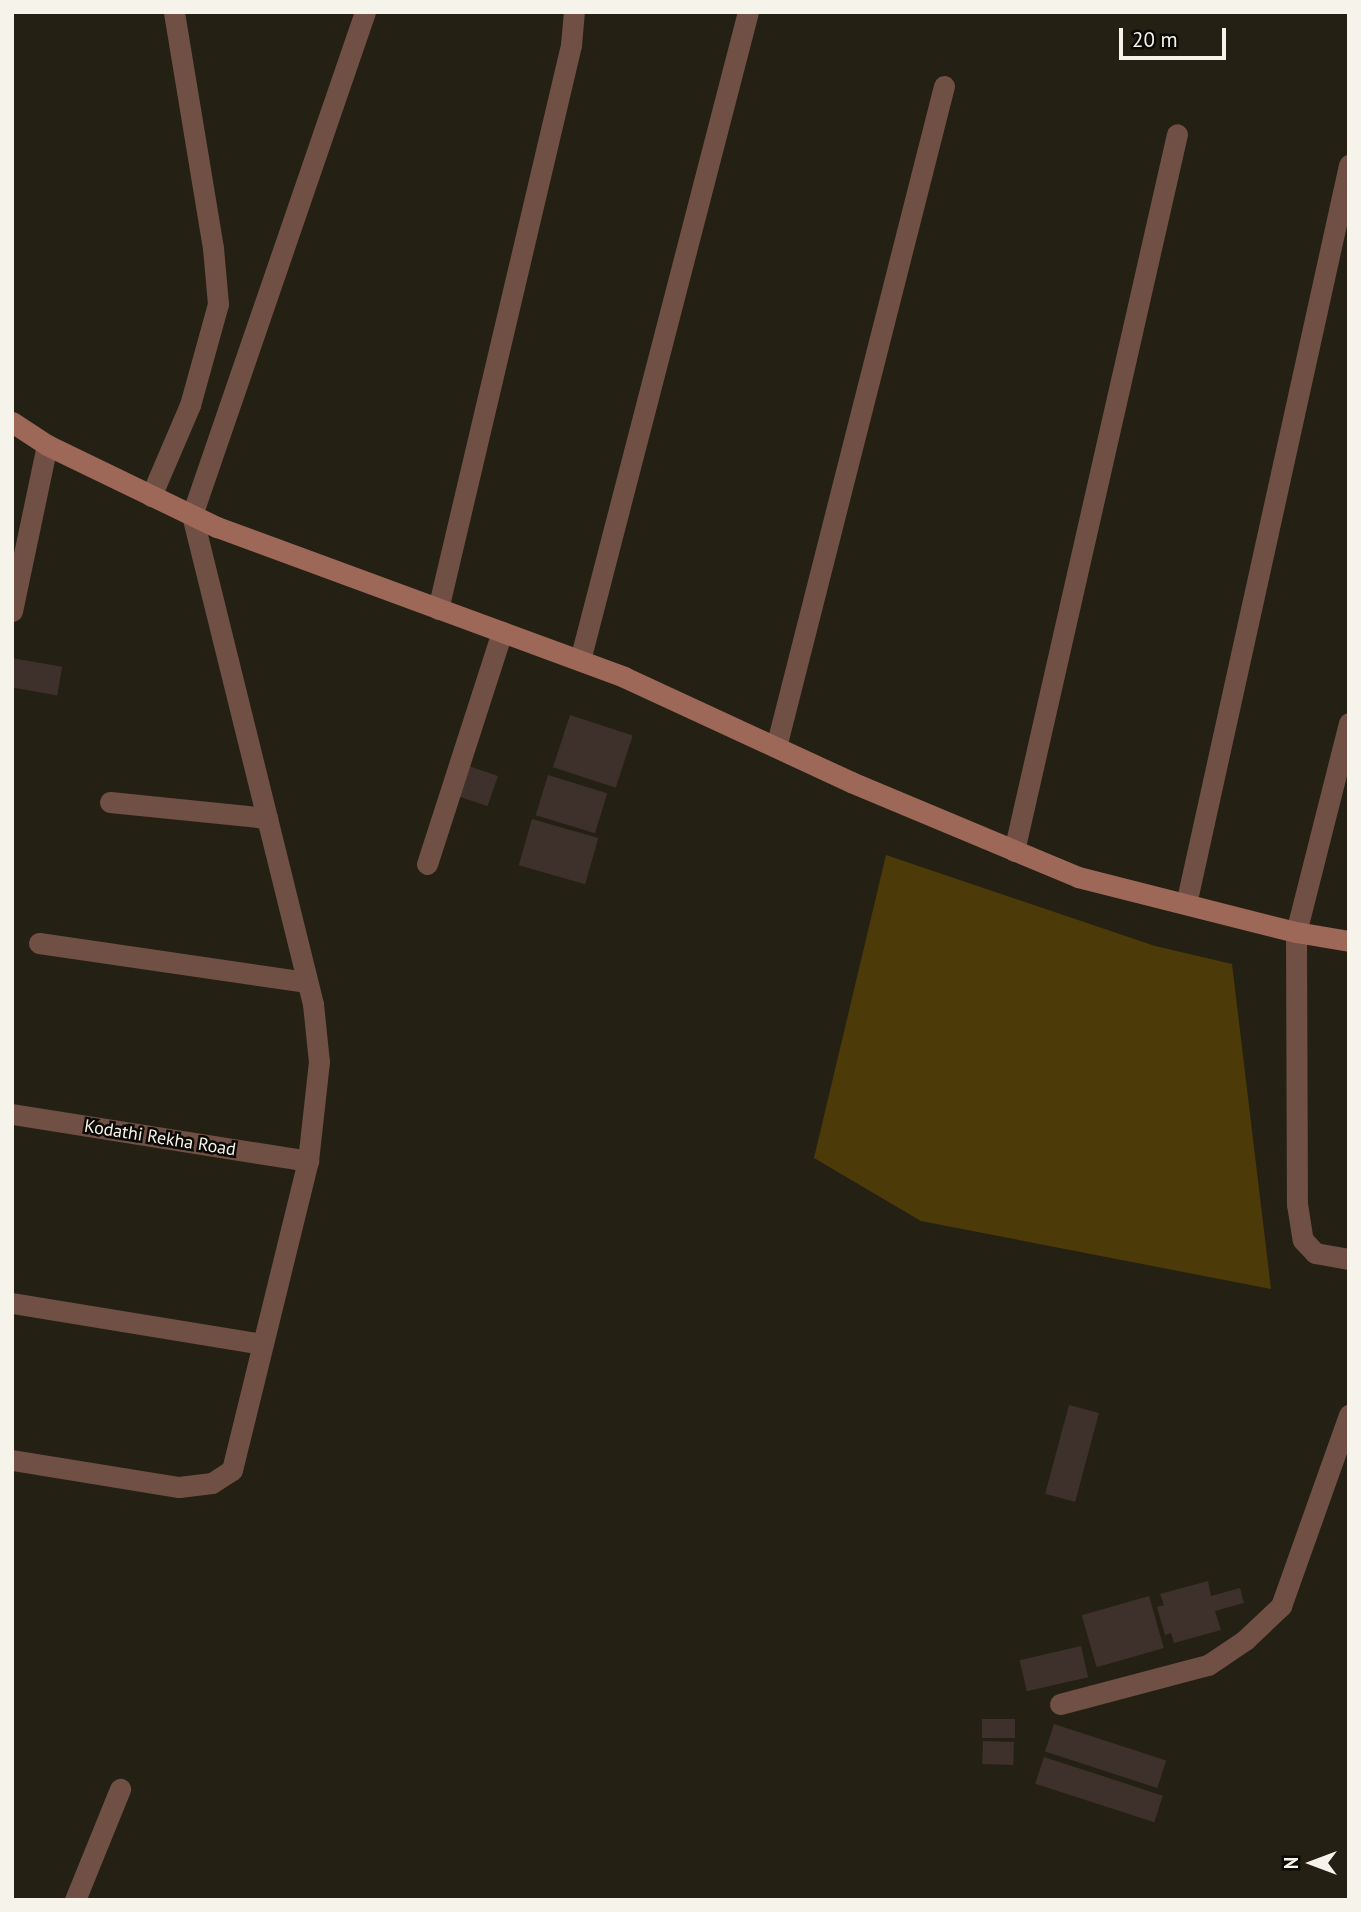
<!DOCTYPE html>
<html>
<head>
<meta charset="utf-8">
<style>
	body { margin:0 }
	#map { position:relative; width:1361px; height:1912px; overflow:hidden; background:#252014; font-family:"PT Sans",sans-serif }
	div>[style] { position:absolute }
	[style*='--x'] { left:calc(var(--x)*1px); top:calc(var(--y)*1px); width:calc(var(--w)*1px); rotate:calc(var(--a)*1deg) }
	.green>* { inset:0; background:#4c3b08 }
	.building>* { inset:0; background:#3e302a; transform-origin:0 0 }
	.lane>* { height:21px; margin:-10.5px; padding:0 10.5px; transform-origin:10.5px; border-radius:10.5px; background:#704f44 }
	.street>* { height:21px; margin:-10.5px; padding:0 10.5px; transform-origin:10.5px; border-radius:10.5px; background:#704f44 }
	.secondary>* { height:21px; margin:-10.5px; padding:0 10.5px; transform-origin:10.5px; border-radius:10.5px; background:#9d6857 }
	span { translate:-50% -50%; white-space:nowrap; text-align:center; line-height:1.15; -webkit-text-stroke:5px #0c0a05; paint-order:stroke }
	.street-label { font-size:18px; color:#f6f3eb }
	.frame { position:absolute; inset:0; border:14px solid #f6f3eb; pointer-events:none }
	.north { position:absolute; left:1277px; top:1828px; width:70px; height:70px; -webkit-text-stroke:5px #0c0a05; paint-order:stroke; rotate:270deg; font-size:19px; font-weight:700; line-height:28px; text-align:center; color:#f6f3eb }
	.north::after { content:''; display:block; margin:auto; width:24px; height:32px; background:#f6f3eb; clip-path:polygon(50% 0,100% 100%,50% 72%,0 100%) }
	.scale { position:absolute; left:1119px; top:28px; width:107px; height:32px; box-sizing:border-box; border:4px solid #f6f3eb; border-top:0; padding-left:9px; font-size:21px; line-height:24px; white-space:nowrap; color:#f6f3eb; -webkit-text-stroke:5px #0c0a05; paint-order:stroke }
</style>
</head>
<body>
<div id="map">
	<div class="green">
		<i style="clip-path:polygon(886px 855px,1155px 946px,1232px 964px,1271px 1289px,921px 1221px,814px 1158px)"></i>
	</div>
	<div class="building">
		<i style="left:12px;top:658px;width:51px;height:29px;rotate:10deg"></i>
		<i style="left:570px;top:715px;width:66px;height:55px;rotate:18deg"></i>
		<i style="left:463px;top:764px;width:37px;height:32px;rotate:19deg"></i>
		<i style="left:548px;top:775px;width:62px;height:42px;rotate:17deg"></i>
		<i style="left:532px;top:819px;width:69px;height:48px;rotate:16deg"></i>
		<i style="left:1069px;top:1405px;width:31px;height:92px;rotate:15deg"></i>
		<i style="clip-path:polygon(1208px 1581px,1211px 1596px,1240px 1588px,1244px 1603px,1215px 1611px,1221px 1630px,1174px 1643px,1171px 1633px,1165px 1635px,1157px 1607px,1164px 1605px,1160px 1594px)"></i>
		<i style="left:1149px;top:1596px;width:54px;height:70px;rotate:74deg"></i>
		<i style="left:1081px;top:1646px;width:32px;height:63px;rotate:77deg"></i>
		<i style="left:982px;top:1719px;width:33px;height:19px"></i>
		<i style="left:1054px;top:1724px;width:118px;height:29px;rotate:18deg"></i>
		<i style="left:983px;top:1741px;width:31px;height:23px;rotate:2deg"></i>
		<i style="left:1044px;top:1757px;width:125px;height:28px;rotate:18deg"></i>
	</div>
	<div class="lane">
		<i style="--x:75;--y:1900;--w:120;--a:-67.9"></i>
	</div>
	<div class="street">
		<i style="--x:151;--y:496;--w:99;--a:-66.8"></i>
		<i style="--x:190;--y:405;--w:105;--a:-74.5"></i>
		<i style="--x:218;--y:304;--w:56;--a:-95.1"></i>
		<i style="--x:213;--y:248;--w:239;--a:-99.4"></i>
		<i style="--x:438;--y:609;--w:579;--a:-76.73"></i>
		<i style="--x:571;--y:45;--w:33;--a:-85"></i>
		<i style="--x:12;--y:611;--w:170;--a:-78.1"></i>
		<i style="--x:580;--y:660;--w:669;--a:-75.47"></i>
		<i style="--x:1349;--y:723;--w:216;--a:104.2"></i>
		<i style="--x:1296;--y:932;--w:272;--a:89.8"></i>
		<i style="--x:1297;--y:1204;--w:36;--a:81"></i>
		<i style="--x:1303;--y:1240;--w:18;--a:47"></i>
		<i style="--x:1315;--y:1253;--w:35;--a:10"></i>
		<i style="--x:776;--y:747;--w:682;--a:-75.74"></i>
		<i style="--x:110;--y:802;--w:158;--a:5.8"></i>
		<i style="--x:1014;--y:851;--w:735;--a:-77.19"></i>
		<i style="--x:427;--y:864;--w:244;--a:-72.1"></i>
		<i style="--x:1186;--y:904;--w:757;--a:-77.56"></i>
		<i style="--x:39;--y:943;--w:271;--a:8.3"></i>
		<i style="--x:12;--y:1114;--w:300;--a:9"></i>
		<i style="--x:12;--y:1303;--w:254;--a:9.3"></i>
		<i style="--x:12;--y:1460;--w:169;--a:9.2"></i>
		<i style="--x:179;--y:1487;--w:33;--a:-7"></i>
		<i style="--x:212;--y:1483;--w:24;--a:-33"></i>
		<i style="--x:232;--y:1470;--w:318;--a:-76.2"></i>
		<i style="--x:308;--y:1161;--w:100;--a:-83.7"></i>
		<i style="--x:319;--y:1062;--w:58;--a:-95.9"></i>
		<i style="--x:313;--y:1004;--w:504;--a:-103.9"></i>
		<i style="--x:192;--y:515;--w:532;--a:-71.02"></i>
		<i style="--x:1060;--y:1704;--w:153;--a:-14.8"></i>
		<i style="--x:1208;--y:1665;--w:45;--a:-34"></i>
		<i style="--x:1245;--y:1640;--w:50;--a:-43.4"></i>
		<i style="--x:1281;--y:1606;--w:203;--a:-70.4"></i>
	</div>
	<div class="secondary">
		<i style="--x:12;--y:422;--w:42;--a:33.3"></i>
		<i style="--x:47;--y:445;--w:189;--a:25.8"></i>
		<i style="--x:217;--y:527;--w:434;--a:20.2"></i>
		<i style="--x:624;--y:677;--w:250;--a:24.8"></i>
		<i style="--x:851;--y:782;--w:246;--a:22.7"></i>
		<i style="--x:1078;--y:877;--w:225;--a:14.2"></i>
		<i style="--x:1296;--y:932;--w:54;--a:9.6"></i>
	</div>
	<div class="street-label">
		<span style="left:160px;top:1138px;rotate:9deg">Kodathi Rekha Road</span>
	</div>
	<div class="frame"></div>
	<div class="north">N</div>
	<div class="scale">20 m</div>
</div>
</body>
</html>
